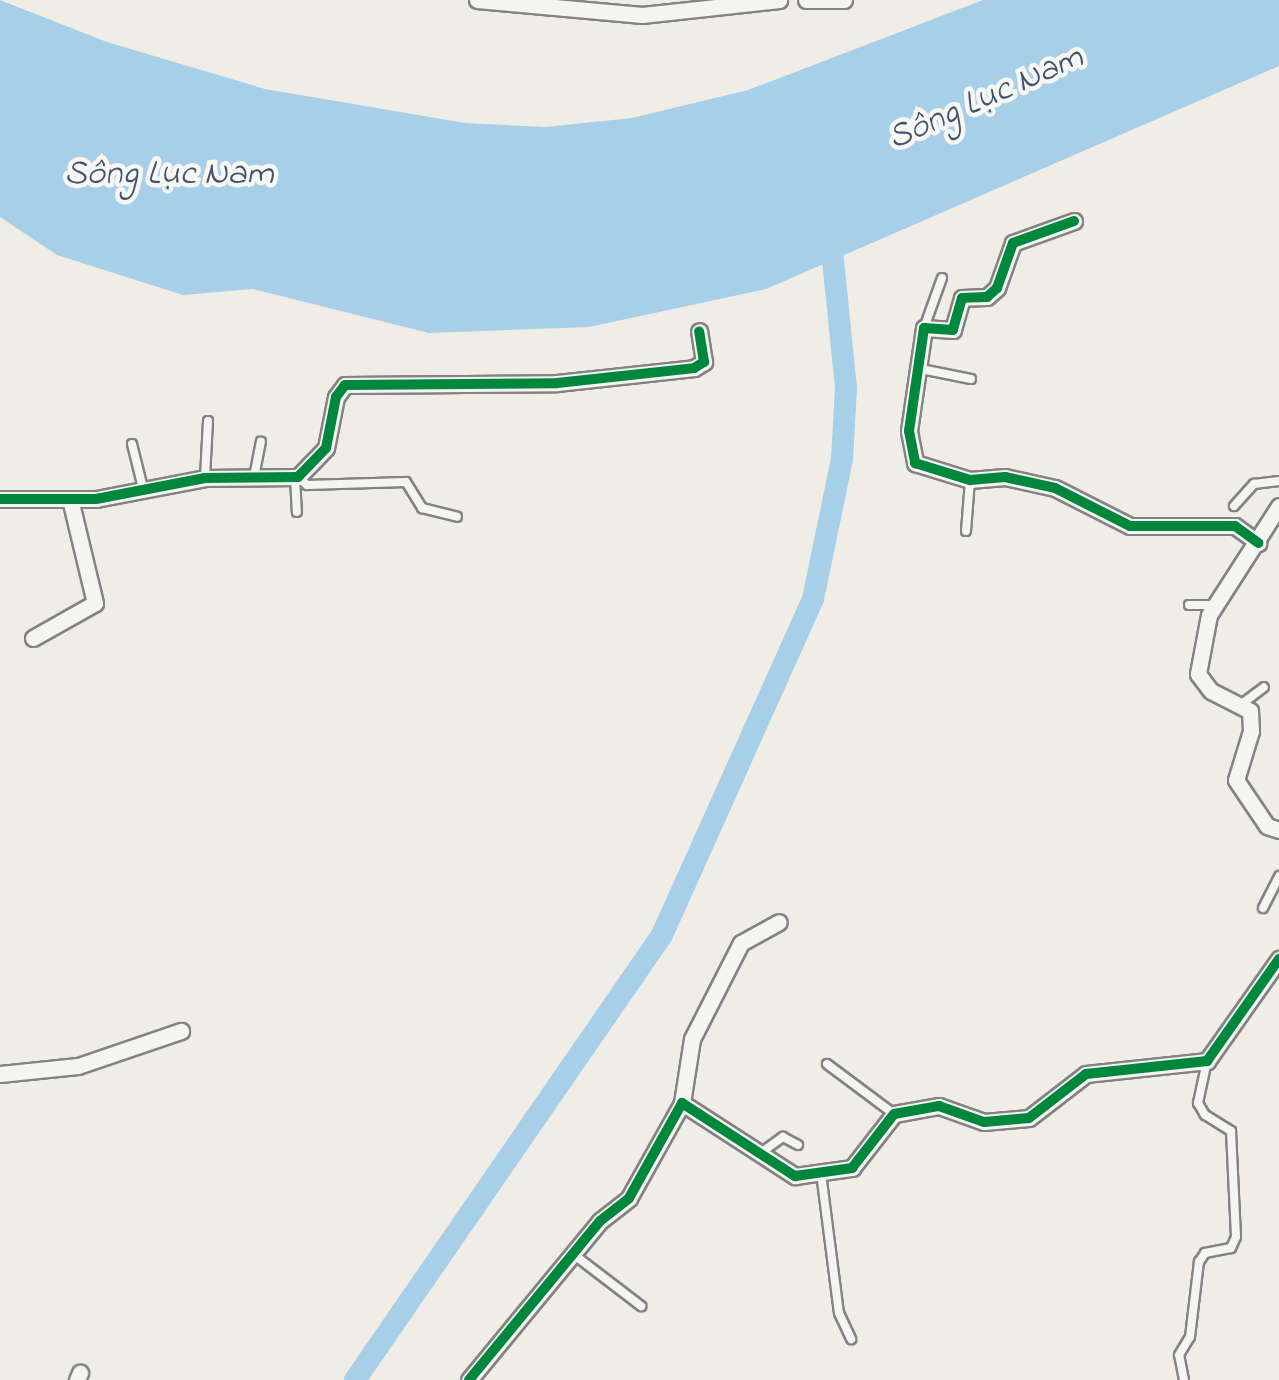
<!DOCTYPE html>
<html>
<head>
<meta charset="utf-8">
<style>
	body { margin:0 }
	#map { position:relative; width:1279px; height:1380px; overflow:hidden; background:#f0ede6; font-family:"Indie Flower",sans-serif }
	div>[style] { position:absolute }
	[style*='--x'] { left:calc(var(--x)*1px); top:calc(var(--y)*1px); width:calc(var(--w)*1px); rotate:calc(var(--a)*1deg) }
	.water>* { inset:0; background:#a7cfe7 }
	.river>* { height:22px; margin:-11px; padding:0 11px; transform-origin:11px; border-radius:11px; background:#a7cfe7 }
	.roads { filter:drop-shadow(2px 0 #838284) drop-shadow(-2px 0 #838284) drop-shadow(0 2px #838284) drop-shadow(0 -2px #838284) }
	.lane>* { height:8px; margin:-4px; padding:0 4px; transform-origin:4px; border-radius:4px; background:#f4f4f1 }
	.street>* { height:15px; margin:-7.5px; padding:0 7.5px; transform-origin:7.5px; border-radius:7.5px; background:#f4f4f1 }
	.cycleway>* { height:10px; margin:-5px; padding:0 5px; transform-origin:5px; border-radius:5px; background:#00873e }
	span { translate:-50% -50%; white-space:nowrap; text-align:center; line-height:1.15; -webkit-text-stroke:9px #f6f6f2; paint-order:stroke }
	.water-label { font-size:35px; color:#41526f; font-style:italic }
</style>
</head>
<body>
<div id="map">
	<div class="water">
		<i style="clip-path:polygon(0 0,107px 42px,265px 89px,465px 123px,545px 127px,632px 118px,748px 90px,983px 0,1279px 0,1279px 66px,766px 289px,589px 327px,429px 333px,253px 289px,183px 295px,57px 255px,0 217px)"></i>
	</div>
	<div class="river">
		<i style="--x:355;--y:1380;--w:541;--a:-55.4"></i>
		<i style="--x:662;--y:935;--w:368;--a:-65.8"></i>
		<i style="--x:813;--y:599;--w:143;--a:-78.3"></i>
		<i style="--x:842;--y:459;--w:71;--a:-86.8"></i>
		<i style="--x:846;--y:388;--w:158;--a:-95.8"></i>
	</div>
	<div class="roads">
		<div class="lane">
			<i style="--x:924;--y:328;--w:53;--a:-70.2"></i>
			<i style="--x:916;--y:368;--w:56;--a:11.3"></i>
			<i style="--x:132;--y:444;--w:45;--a:76"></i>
			<i style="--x:205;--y:477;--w:56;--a:-86.9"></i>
			<i style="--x:254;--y:477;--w:36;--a:-79"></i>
			<i style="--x:295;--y:477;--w:35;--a:87"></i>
			<i style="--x:298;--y:477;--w:12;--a:42"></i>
			<i style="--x:307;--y:485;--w:99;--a:-1.7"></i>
			<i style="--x:406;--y:482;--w:31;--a:58"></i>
			<i style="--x:422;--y:508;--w:36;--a:14"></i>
			<i style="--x:1234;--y:506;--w:30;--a:-48"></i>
			<i style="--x:1254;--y:484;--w:25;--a:-7"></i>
			<i style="--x:966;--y:531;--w:51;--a:-85.5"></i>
			<i style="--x:1189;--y:605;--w:26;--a:0"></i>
			<i style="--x:1243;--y:703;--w:26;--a:-37"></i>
			<i style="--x:1263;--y:908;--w:36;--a:-63"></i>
			<i style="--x:827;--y:1064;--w:84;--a:36.7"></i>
			<i style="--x:762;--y:1152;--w:26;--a:-36"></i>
			<i style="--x:783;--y:1137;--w:17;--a:28"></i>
			<i style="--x:821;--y:1173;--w:141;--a:82.7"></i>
			<i style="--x:839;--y:1313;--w:29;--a:65"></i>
			<i style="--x:577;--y:1257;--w:81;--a:37.4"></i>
			<i style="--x:1184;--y:1380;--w:25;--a:-101"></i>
			<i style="--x:1179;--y:1355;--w:21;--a:-59"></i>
			<i style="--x:1190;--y:1337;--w:76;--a:-83.2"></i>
			<i style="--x:1199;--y:1262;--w:11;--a:-56"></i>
			<i style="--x:1205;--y:1253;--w:26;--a:-11"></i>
			<i style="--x:1231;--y:1248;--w:12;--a:-66"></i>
			<i style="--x:1236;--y:1237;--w:106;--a:-92.7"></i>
			<i style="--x:1231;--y:1131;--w:31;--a:-148"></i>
			<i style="--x:1205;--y:1115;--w:14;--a:-120"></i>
			<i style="--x:1198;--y:1103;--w:43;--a:-77.9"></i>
		</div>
		<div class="street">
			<i style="--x:477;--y:0;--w:166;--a:5.2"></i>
			<i style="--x:642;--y:15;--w:138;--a:-6.2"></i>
			<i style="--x:806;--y:0;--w:38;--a:0"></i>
			<i style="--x:1074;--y:221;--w:65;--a:160.2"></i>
			<i style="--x:1013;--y:243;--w:48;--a:109.6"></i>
			<i style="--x:997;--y:288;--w:13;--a:138"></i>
			<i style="--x:987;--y:297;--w:25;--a:178"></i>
			<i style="--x:962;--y:298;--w:33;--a:106"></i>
			<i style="--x:953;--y:330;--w:29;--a:-176"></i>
			<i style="--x:924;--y:328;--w:104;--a:98.3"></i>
			<i style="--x:909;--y:431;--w:33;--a:79"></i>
			<i style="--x:915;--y:463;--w:58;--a:17.2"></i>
			<i style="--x:970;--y:480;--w:35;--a:-5"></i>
			<i style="--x:1005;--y:477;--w:51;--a:12.4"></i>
			<i style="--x:1055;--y:488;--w:84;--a:26.9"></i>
			<i style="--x:1130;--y:526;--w:105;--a:0"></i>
			<i style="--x:1235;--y:526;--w:29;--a:36"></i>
			<i style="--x:0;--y:499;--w:96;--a:0"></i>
			<i style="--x:96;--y:499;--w:111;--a:-10.9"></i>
			<i style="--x:205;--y:478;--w:93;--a:-0.6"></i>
			<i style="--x:298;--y:477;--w:40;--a:-46"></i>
			<i style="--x:326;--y:448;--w:52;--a:-78.9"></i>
			<i style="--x:336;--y:397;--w:15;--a:-53"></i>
			<i style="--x:345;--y:385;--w:212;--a:-0.5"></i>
			<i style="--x:557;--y:383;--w:138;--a:-6.2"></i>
			<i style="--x:694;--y:368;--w:12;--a:-31"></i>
			<i style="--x:704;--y:362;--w:31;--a:-99"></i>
			<i style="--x:1279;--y:506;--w:130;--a:122.7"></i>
			<i style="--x:1209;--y:615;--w:60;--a:100.6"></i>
			<i style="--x:1198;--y:674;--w:21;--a:53"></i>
			<i style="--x:1211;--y:691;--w:44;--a:27.1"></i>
			<i style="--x:1250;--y:711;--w:20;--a:87"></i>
			<i style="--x:1251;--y:731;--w:51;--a:107"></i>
			<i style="--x:1236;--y:780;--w:55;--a:56"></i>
			<i style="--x:1267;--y:826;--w:13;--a:18"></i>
			<i style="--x:33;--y:638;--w:71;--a:-29.4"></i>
			<i style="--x:95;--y:603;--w:107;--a:-103.5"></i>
			<i style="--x:0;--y:1074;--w:78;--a:-5.9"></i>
			<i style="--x:78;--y:1066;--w:109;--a:-18.8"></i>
			<i style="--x:682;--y:1103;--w:65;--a:-81.1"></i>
			<i style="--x:692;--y:1039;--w:108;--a:-63"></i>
			<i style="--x:741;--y:943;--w:43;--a:-28.9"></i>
			<i style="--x:77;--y:1380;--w:8;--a:-67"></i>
			<i style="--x:469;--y:1380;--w:206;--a:-50.5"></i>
			<i style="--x:600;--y:1221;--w:37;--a:-38"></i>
			<i style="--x:629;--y:1198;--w:109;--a:-60.8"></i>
			<i style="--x:682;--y:1103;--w:135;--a:32.9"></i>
			<i style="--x:795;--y:1176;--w:58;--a:-8"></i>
			<i style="--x:852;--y:1168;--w:68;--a:-52.1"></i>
			<i style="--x:894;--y:1114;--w:46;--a:-10.1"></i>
			<i style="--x:939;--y:1106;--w:48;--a:19.6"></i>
			<i style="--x:984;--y:1122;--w:45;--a:-5.1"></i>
			<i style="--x:1029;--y:1118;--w:72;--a:-37.7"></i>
			<i style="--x:1086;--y:1074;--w:122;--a:-6.1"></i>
			<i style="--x:1207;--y:1061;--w:125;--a:-54.8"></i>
		</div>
	</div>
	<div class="cycleway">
		<i style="--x:1074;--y:221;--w:65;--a:160.2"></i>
		<i style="--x:1013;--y:243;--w:48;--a:109.6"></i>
		<i style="--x:997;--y:288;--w:13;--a:138"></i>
		<i style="--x:987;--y:297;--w:25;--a:178"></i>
		<i style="--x:962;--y:298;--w:33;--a:106"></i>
		<i style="--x:953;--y:330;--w:29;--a:-176"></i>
		<i style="--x:924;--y:328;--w:104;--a:98.3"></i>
		<i style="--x:909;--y:431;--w:33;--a:79"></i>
		<i style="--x:915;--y:463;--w:58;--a:17.2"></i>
		<i style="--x:970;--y:480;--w:35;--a:-5"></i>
		<i style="--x:1005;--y:477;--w:51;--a:12.4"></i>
		<i style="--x:1055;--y:488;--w:84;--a:26.9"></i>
		<i style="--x:1130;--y:526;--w:105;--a:0"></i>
		<i style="--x:1235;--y:526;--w:29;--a:36"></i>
		<i style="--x:0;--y:499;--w:96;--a:0"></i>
		<i style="--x:96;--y:499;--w:111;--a:-10.9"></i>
		<i style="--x:205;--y:478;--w:93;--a:-0.6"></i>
		<i style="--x:298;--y:477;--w:40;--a:-46"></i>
		<i style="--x:326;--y:448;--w:52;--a:-78.9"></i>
		<i style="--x:336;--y:397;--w:15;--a:-53"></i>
		<i style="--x:345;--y:385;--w:212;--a:-0.5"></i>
		<i style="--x:557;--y:383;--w:138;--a:-6.2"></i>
		<i style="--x:694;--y:368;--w:12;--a:-31"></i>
		<i style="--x:704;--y:362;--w:31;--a:-99"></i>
		<i style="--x:469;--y:1380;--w:206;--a:-50.5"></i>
		<i style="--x:600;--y:1221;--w:37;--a:-38"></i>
		<i style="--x:629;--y:1198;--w:109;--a:-60.8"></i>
		<i style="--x:682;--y:1103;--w:135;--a:32.9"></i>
		<i style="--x:795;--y:1176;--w:58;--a:-8"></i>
		<i style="--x:852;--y:1168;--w:68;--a:-52.1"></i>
		<i style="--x:894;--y:1114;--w:46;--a:-10.1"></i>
		<i style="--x:939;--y:1106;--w:48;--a:19.6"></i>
		<i style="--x:984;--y:1122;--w:45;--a:-5.1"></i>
		<i style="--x:1029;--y:1118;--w:72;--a:-37.7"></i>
		<i style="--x:1086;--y:1074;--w:122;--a:-6.1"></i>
		<i style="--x:1207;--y:1061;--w:125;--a:-54.8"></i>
	</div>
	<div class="water-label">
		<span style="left:986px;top:99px;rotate:-24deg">Sông Lục Nam</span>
		<span style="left:169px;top:175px">Sông Lục Nam</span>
	</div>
</div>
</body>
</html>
